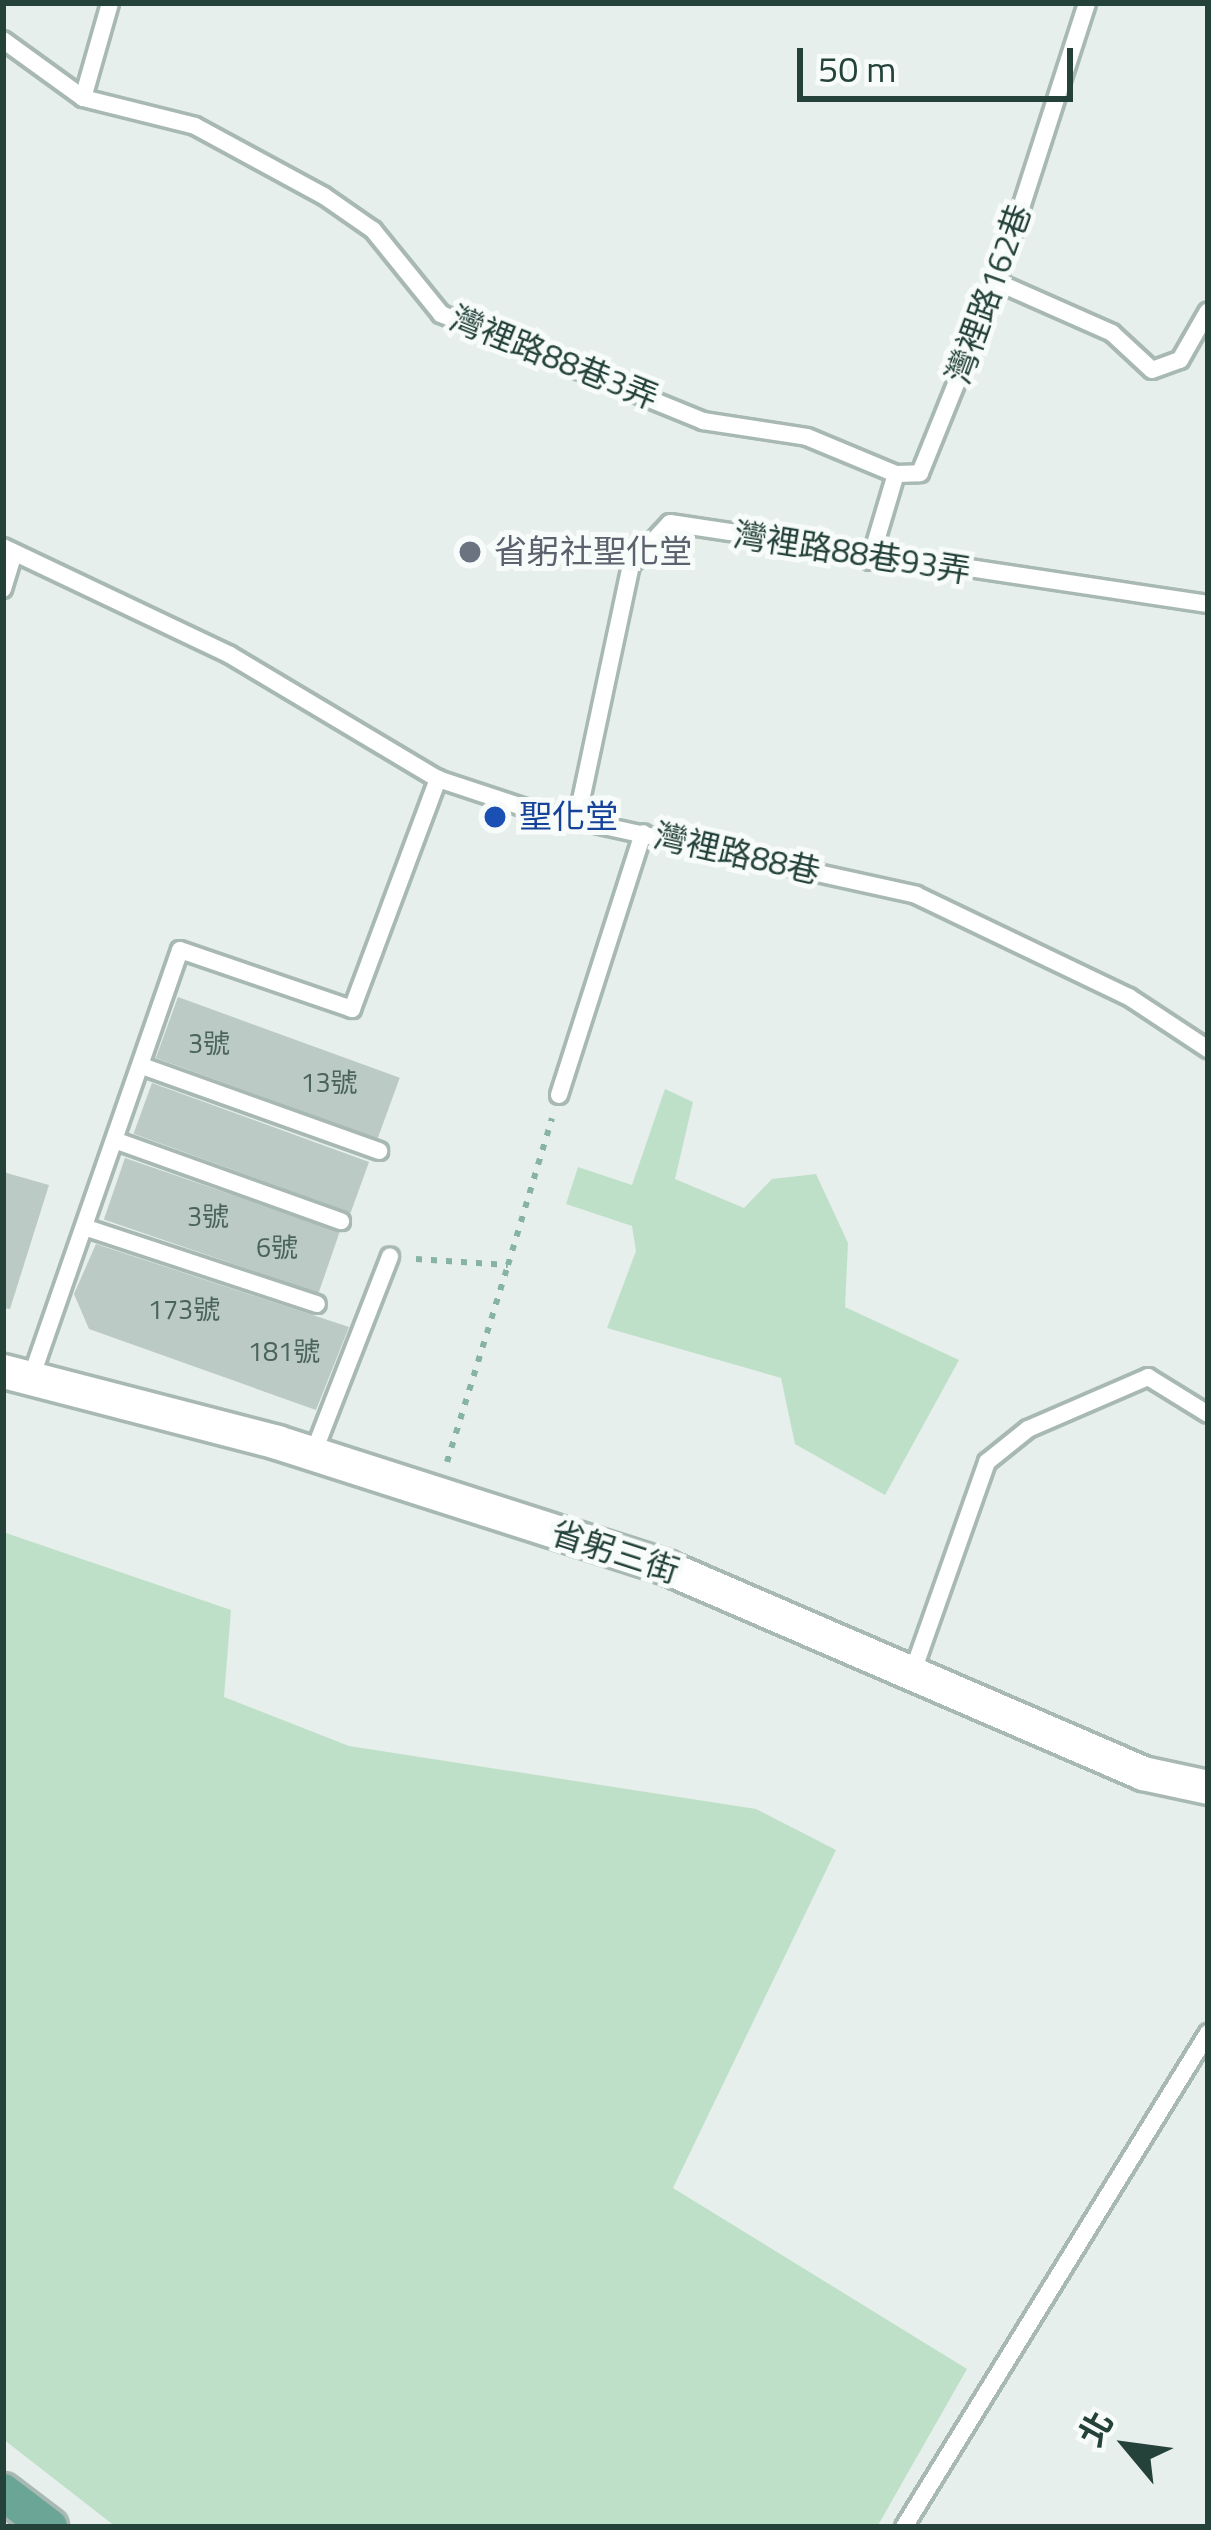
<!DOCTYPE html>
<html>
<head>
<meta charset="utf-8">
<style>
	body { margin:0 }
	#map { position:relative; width:1211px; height:2530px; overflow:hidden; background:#e6efeb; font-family:"Titillium Web","Noto Sans TC",sans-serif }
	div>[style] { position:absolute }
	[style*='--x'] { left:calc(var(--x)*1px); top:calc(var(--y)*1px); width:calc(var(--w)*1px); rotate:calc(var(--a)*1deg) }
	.green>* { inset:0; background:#bfe0c8 }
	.building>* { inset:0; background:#bbcac4; transform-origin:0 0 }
	.path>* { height:6px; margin-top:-3px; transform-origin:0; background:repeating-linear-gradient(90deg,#86b3a5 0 6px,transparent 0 15px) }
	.roads { filter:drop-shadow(3px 0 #a8b8b2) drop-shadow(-3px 0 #a8b8b2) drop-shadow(0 3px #a8b8b2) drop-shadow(0 -3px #a8b8b2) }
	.service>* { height:16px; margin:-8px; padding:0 8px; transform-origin:8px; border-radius:8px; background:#fff }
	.minor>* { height:33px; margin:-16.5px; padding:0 16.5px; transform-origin:16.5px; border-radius:16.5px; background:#fff }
	.primary>* { height:36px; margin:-18px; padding:0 18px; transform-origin:18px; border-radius:18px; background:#6aa596 }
	.dots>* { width:33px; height:33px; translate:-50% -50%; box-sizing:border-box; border:6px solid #f7fbf9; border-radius:50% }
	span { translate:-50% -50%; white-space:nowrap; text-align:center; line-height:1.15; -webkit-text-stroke:10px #f7fbf9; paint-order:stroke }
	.number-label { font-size:27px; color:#4a645c }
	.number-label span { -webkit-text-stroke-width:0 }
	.street-label { font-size:33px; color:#24423a }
	.worship-label { font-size:33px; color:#5b616d }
	.left { translate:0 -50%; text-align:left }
	.transit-label { font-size:33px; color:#164399 }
	.frame { position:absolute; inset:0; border:6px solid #24423a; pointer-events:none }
	.north { position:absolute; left:1067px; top:2386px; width:120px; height:120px; -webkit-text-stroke:9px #f7fbf9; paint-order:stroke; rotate:299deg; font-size:33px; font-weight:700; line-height:48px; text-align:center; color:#24423a }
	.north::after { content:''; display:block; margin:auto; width:42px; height:54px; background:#24423a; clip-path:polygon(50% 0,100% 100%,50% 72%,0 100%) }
	.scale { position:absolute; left:797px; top:48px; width:276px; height:54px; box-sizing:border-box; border:6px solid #24423a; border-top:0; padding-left:15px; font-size:36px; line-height:42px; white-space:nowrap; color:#24423a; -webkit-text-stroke:9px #f7fbf9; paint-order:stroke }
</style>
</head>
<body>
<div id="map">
	<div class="green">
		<i style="clip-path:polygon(665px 1089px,693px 1102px,675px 1179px,744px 1208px,772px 1179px,816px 1174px,848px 1243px,845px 1307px,959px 1360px,885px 1495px,795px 1444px,781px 1378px,607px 1328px,636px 1251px,632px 1226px,566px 1204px,578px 1167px,632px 1185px)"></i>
		<i style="clip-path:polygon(3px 1532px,231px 1610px,224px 1697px,349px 1746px,756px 1809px,836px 1850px,673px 2188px,967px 2369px,877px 2527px,116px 2527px,3px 2439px)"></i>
	</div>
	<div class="building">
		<i style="left:178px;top:997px;width:236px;height:65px;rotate:20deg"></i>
		<i style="left:152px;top:1083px;width:231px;height:54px;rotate:20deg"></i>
		<i style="left:125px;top:1158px;width:227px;height:65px;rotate:19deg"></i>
		<i style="clip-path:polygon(3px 1172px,49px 1185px,10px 1309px,3px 1308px)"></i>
		<i style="clip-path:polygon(96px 1244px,349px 1327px,316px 1410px,89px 1329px,74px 1294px)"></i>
	</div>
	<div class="path">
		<i style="--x:416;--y:1259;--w:92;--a:3.7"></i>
		<i style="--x:508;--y:1265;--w:153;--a:-73.3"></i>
		<i style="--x:447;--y:1462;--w:206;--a:-72.8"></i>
	</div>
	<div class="roads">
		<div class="service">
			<i style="--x:3;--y:40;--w:99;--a:35.9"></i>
			<i style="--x:83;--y:98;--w:115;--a:14"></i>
			<i style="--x:195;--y:126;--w:147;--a:28.5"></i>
			<i style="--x:324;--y:196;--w:60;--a:34.8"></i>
			<i style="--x:373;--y:230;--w:108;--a:51"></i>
			<i style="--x:441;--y:314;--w:283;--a:22.2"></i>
			<i style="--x:703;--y:421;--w:105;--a:8.7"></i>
			<i style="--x:807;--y:437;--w:96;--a:22.6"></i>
			<i style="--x:83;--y:98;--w:99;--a:-74.1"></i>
			<i style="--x:997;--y:282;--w:126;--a:23.9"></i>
			<i style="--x:1112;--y:333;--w:54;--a:42.8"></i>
			<i style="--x:1152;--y:370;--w:30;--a:-20"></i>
			<i style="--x:1180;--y:360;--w:56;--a:-60.3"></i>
			<i style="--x:3;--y:547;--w:251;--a:25.4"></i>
			<i style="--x:230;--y:655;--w:242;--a:30.8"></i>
			<i style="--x:438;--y:779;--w:98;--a:18.4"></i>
			<i style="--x:531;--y:810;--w:394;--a:12.4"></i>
			<i style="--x:916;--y:895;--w:236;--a:25.6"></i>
			<i style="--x:1129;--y:997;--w:95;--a:33.4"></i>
			<i style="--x:870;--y:561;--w:91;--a:-73.4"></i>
			<i style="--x:896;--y:474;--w:24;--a:-2"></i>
			<i style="--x:920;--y:473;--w:206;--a:-68"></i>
			<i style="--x:997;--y:282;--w:293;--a:-72.1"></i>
			<i style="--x:3;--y:589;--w:38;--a:-73"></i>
			<i style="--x:577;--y:819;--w:260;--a:-78"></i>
			<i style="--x:631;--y:565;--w:57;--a:-47.1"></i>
			<i style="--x:670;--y:523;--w:544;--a:8.56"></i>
			<i style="--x:142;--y:1066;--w:252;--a:19.7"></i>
			<i style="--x:559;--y:1095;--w:275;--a:-72.2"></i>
			<i style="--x:117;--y:1141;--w:238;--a:19.7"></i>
			<i style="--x:87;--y:1228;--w:242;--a:18.3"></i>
			<i style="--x:31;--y:1378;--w:453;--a:-70.8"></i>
			<i style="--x:180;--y:950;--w:182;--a:18.9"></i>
			<i style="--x:352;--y:1009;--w:246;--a:-69.5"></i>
			<i style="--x:313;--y:1454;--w:212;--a:-68.7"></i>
			<i style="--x:912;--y:1674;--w:225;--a:-70.5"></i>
			<i style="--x:987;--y:1462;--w:53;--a:-38.8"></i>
			<i style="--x:1028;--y:1429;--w:131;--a:-23.4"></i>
			<i style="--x:1148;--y:1377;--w:70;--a:31.7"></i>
			<i style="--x:904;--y:2527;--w:580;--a:-58.39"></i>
		</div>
		<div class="minor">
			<i style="--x:3;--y:1371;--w:283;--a:14.5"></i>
			<i style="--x:277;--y:1442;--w:409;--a:17.8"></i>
			<i style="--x:666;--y:1567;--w:520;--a:23.36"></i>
			<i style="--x:1143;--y:1773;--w:66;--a:12.2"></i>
		</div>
		<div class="primary">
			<i style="--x:3;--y:2492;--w:58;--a:37.3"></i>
		</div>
	</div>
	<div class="dots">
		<i style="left:470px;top:552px;background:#6b7280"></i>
		<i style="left:495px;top:817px;background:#1a4fb4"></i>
	</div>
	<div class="number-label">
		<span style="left:209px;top:1043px">3號</span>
		<span style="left:329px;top:1082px">13號</span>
		<span style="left:208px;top:1216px">3號</span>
		<span style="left:277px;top:1247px">6號</span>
		<span style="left:184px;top:1309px">173號</span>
		<span style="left:284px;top:1351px">181號</span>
	</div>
	<div class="street-label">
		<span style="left:989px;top:294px;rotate:-70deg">灣裡路162巷</span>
		<span style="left:554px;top:358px;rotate:22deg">灣裡路88巷3弄</span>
		<span style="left:852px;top:553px;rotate:9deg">灣裡路88巷93弄</span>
		<span style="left:737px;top:854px;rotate:13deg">灣裡路88巷</span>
		<span style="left:615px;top:1552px;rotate:18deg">省躬三街</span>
	</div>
	<div class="worship-label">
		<span class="left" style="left:494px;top:552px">省躬社聖化堂</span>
	</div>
	<div class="transit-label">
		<span class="left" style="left:519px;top:817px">聖化堂</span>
	</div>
	<div class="frame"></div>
	<div class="north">北</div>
	<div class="scale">50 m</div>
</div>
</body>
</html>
